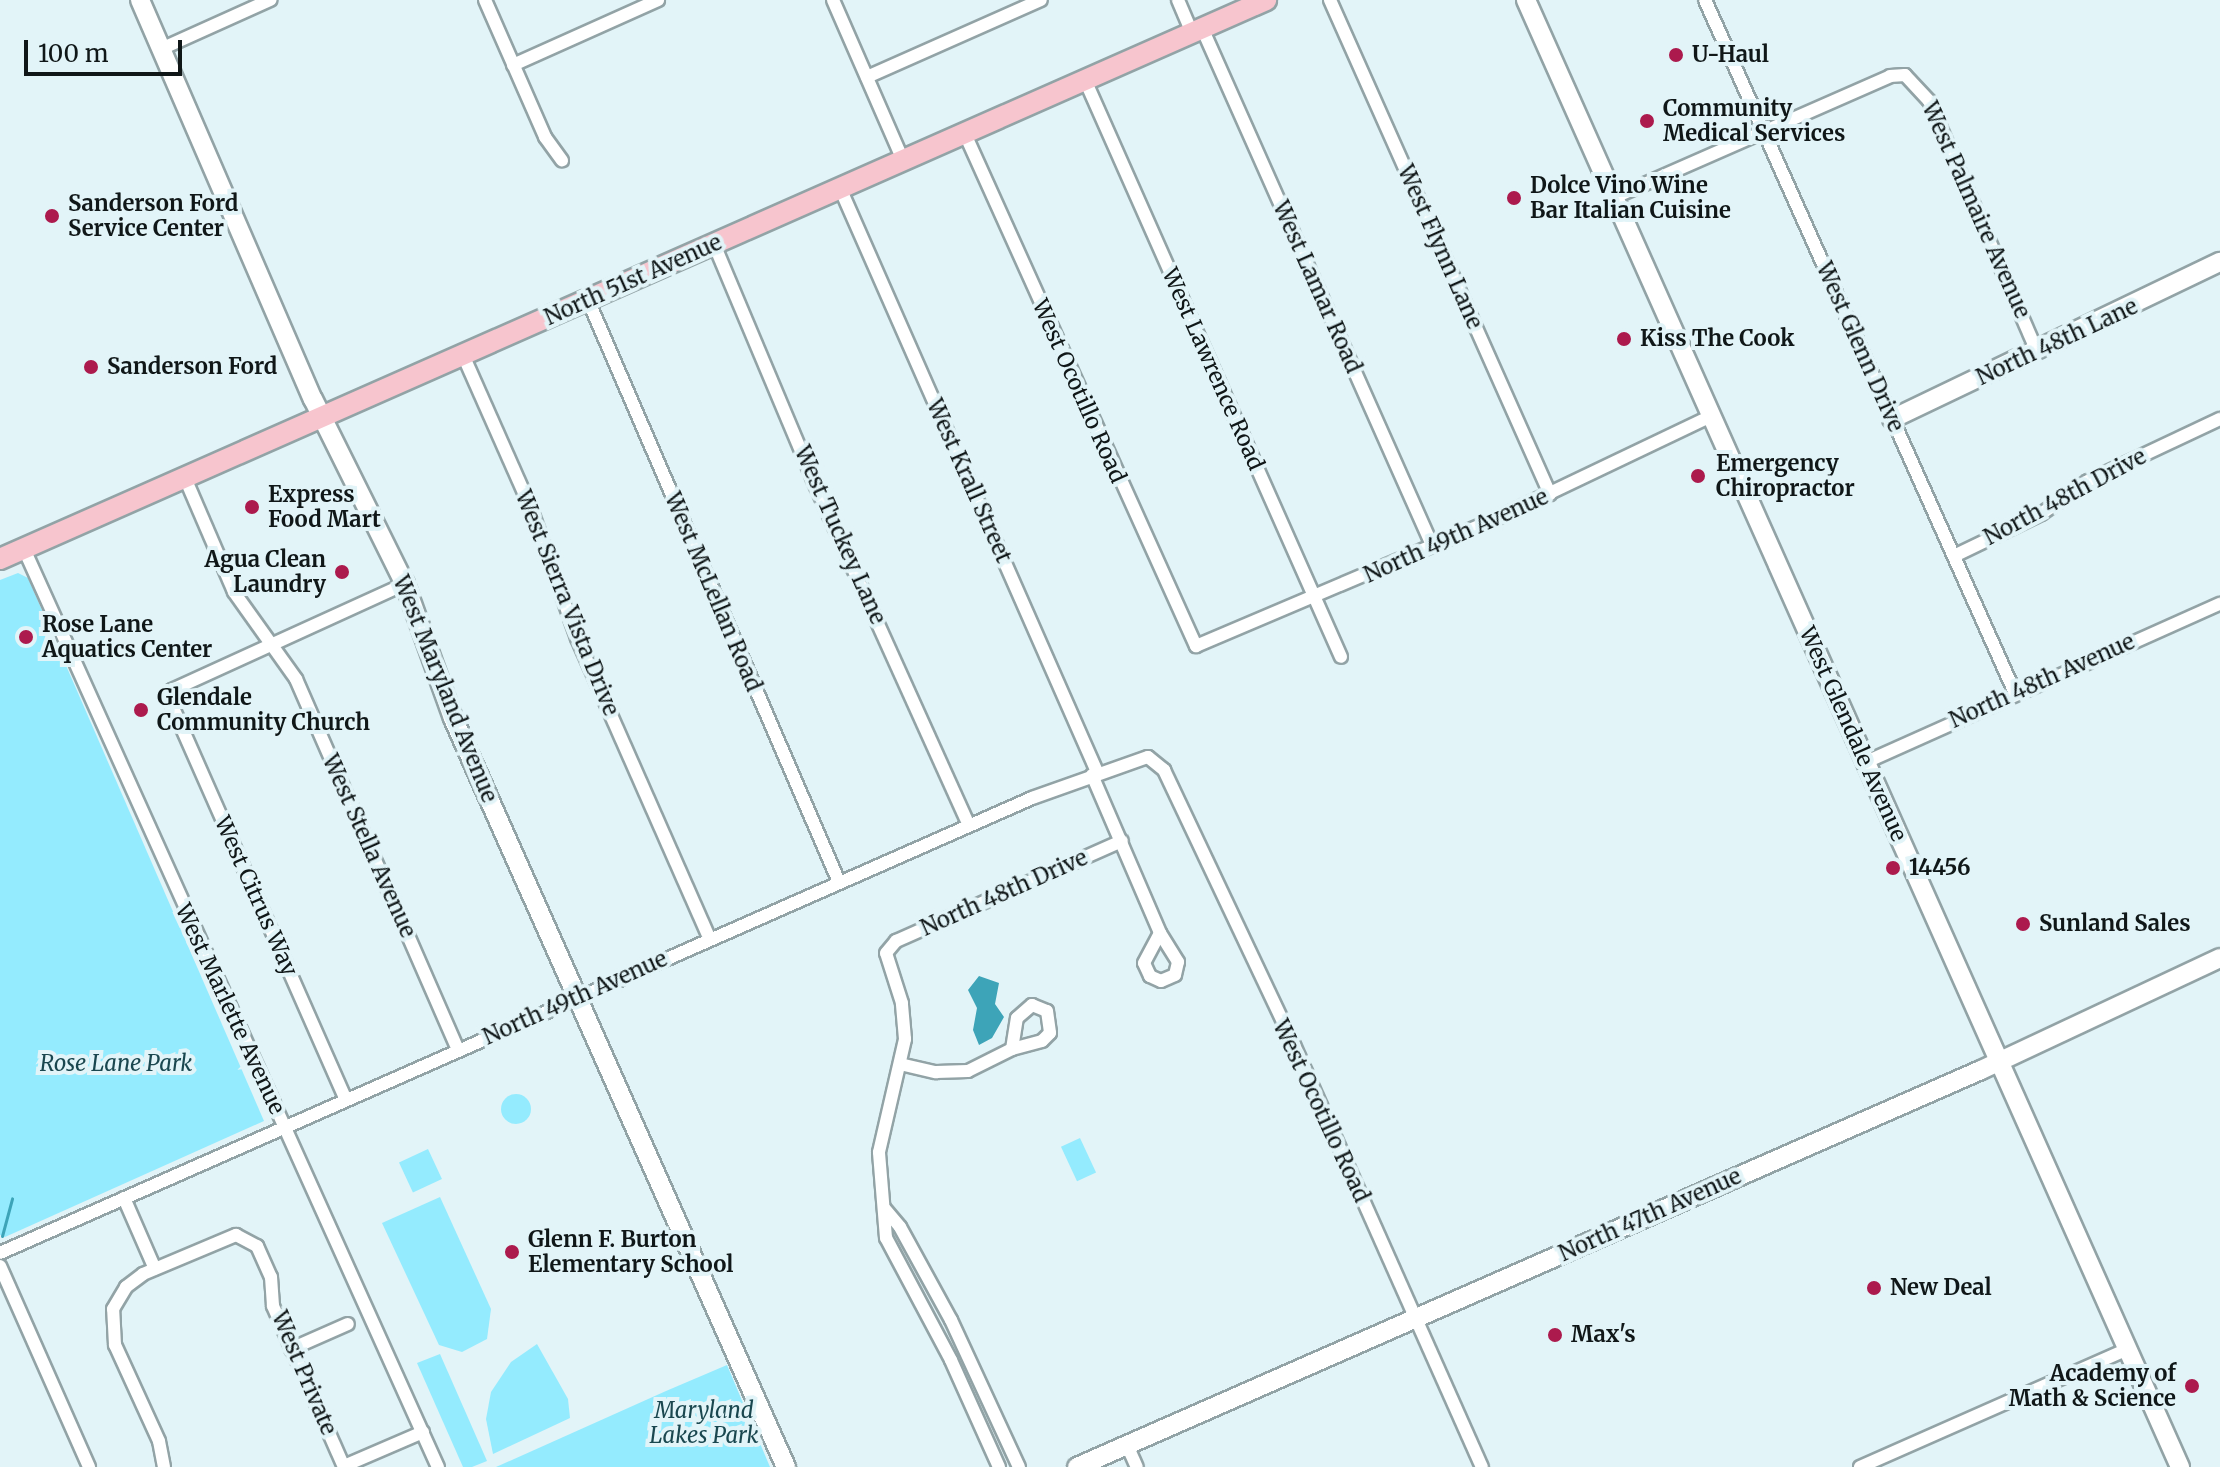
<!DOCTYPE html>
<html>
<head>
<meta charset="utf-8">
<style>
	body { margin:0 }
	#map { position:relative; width:2220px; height:1467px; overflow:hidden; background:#e2f4f8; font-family:Merriweather,serif }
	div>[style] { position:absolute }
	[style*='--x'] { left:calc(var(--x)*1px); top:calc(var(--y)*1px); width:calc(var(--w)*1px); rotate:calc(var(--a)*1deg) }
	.green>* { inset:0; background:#94ebfe; transform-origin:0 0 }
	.round { border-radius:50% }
	.water>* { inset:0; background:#3da4b8 }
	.stream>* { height:3px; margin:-1.5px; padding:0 1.5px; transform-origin:1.5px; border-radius:1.5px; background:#3da4b8 }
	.roads { filter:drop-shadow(2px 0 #92a3a6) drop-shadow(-2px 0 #92a3a6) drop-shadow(0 2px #92a3a6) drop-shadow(0 -2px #92a3a6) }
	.street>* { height:12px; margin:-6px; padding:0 6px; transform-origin:6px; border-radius:6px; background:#fff }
	.secondary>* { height:18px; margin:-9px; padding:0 9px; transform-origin:9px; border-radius:9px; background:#fff }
	.primary>* { height:20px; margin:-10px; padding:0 10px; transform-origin:10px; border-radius:10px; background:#f7c5ce }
	.dots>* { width:22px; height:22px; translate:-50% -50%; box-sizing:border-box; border:4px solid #e2f4f8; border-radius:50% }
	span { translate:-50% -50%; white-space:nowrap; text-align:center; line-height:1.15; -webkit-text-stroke:8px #e2f4f8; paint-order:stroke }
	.poi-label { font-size:22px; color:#101718; font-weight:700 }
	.left { translate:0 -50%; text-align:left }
	.right { translate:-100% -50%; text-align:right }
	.street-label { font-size:22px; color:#101718 }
	.park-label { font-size:22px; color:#1a474f; font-style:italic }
	.scale { position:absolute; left:24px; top:40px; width:158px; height:36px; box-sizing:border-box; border:4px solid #101718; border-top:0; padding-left:10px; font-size:24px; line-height:28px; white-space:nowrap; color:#101718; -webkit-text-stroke:6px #e2f4f8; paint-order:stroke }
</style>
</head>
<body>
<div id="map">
	<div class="green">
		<i style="clip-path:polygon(18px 573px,28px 578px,264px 1121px,5px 1237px,0 1235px,0 580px)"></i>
		<i class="round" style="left:501px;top:1094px;width:30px;height:30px"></i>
		<i style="left:1080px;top:1138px;width:38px;height:21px;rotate:65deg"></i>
		<i style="left:428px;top:1149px;width:33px;height:32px;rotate:65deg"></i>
		<i style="clip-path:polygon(440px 1197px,491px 1309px,487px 1339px,462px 1352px,439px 1345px,382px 1223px)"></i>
		<i style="clip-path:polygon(537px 1344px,568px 1399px,570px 1418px,493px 1454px,486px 1419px,491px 1392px,511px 1362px)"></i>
		<i style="clip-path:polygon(440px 1354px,487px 1461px,472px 1467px,463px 1467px,417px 1363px)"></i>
		<i style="clip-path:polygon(727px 1365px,770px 1467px,496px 1467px,666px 1391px)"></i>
	</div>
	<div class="water">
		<i style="clip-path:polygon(979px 976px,999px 983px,995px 1004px,1004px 1017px,992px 1038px,979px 1045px,973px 1030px,977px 1008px,968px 990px)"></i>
	</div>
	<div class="stream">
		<i style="--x:2;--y:1236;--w:39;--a:-75"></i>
	</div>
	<div class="roads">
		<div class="street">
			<i style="--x:485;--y:0;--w:150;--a:66.3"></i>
			<i style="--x:545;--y:137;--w:29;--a:54"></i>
			<i style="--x:833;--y:0;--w:175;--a:66.4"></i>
			<i style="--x:1178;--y:0;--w:36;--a:67"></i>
			<i style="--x:1330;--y:0;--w:541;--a:65.99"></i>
			<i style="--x:1705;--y:0;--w:759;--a:65.9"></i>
			<i style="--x:1202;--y:28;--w:566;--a:66.02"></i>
			<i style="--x:161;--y:49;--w:120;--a:-24.2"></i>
			<i style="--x:513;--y:65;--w:159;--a:-24.1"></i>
			<i style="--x:867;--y:77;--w:190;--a:-23.9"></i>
			<i style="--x:1085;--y:80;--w:631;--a:66.07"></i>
			<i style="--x:965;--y:134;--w:562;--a:65.72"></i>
			<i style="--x:1196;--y:646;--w:320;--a:-23"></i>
			<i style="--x:1491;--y:521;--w:244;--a:-25.5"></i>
			<i style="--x:840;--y:188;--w:640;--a:66.24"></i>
			<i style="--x:1615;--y:197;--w:300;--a:-23.7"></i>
			<i style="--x:1890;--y:76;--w:15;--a:-4"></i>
			<i style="--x:1905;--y:75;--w:35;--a:47"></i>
			<i style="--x:1929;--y:101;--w:273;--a:66.7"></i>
			<i style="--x:714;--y:244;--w:256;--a:67.2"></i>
			<i style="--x:813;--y:480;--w:379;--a:65.7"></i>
			<i style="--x:588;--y:300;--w:634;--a:66.67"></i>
			<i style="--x:463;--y:355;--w:165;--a:66.1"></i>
			<i style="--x:530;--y:506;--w:140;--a:70.4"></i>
			<i style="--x:577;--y:638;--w:329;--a:66.2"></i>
			<i style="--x:185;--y:478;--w:124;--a:66.7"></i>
			<i style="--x:234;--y:592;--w:107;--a:54.5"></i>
			<i style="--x:296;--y:679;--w:404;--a:66.4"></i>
			<i style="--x:24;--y:549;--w:1007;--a:65.73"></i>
			<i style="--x:1954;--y:556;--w:97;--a:-25.8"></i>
			<i style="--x:2041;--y:514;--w:57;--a:-35.1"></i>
			<i style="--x:2088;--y:481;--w:146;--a:-25.2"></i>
			<i style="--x:1866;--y:762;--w:388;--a:-24.1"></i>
			<i style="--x:1092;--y:775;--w:172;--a:66.7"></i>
			<i style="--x:1160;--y:933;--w:34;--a:58"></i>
			<i style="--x:1178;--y:962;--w:13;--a:103"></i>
			<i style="--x:1175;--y:975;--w:15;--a:157"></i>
			<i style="--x:1161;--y:981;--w:12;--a:-156"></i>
			<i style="--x:1150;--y:976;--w:14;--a:-115"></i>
			<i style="--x:1144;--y:963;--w:34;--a:-62"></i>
			<i style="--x:1032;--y:1005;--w:16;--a:22"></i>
			<i style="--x:1047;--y:1011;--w:22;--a:82"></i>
			<i style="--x:1050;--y:1033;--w:11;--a:135"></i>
			<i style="--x:1042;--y:1041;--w:31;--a:165"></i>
			<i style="--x:1012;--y:1049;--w:31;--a:-81"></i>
			<i style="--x:1017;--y:1018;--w:20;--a:-41"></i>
			<i style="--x:900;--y:1064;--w:37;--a:13"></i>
			<i style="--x:936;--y:1072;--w:32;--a:-2"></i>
			<i style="--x:968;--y:1071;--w:49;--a:-26.6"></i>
			<i style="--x:346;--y:1100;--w:432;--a:-113.8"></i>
			<i style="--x:172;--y:705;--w:15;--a:-90"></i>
			<i style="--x:172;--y:690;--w:256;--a:-24.5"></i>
			<i style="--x:124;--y:1198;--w:77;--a:66.4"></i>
			<i style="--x:885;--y:1209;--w:23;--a:50"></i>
			<i style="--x:900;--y:1227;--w:106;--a:61.3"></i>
			<i style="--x:951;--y:1320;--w:162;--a:65.2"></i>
			<i style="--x:0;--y:1253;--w:1128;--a:-23.79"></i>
			<i style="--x:1032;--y:798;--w:123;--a:-19.5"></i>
			<i style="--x:1148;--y:757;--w:21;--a:39"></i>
			<i style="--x:1164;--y:770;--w:304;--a:64.7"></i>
			<i style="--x:1294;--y:1045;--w:462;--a:66"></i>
			<i style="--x:0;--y:1266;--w:220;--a:66.1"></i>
			<i style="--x:291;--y:1349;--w:62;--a:-23.7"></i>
			<i style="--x:1127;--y:1445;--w:24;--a:66"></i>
			<i style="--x:344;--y:1466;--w:86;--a:-23.3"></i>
			<i style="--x:164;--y:1467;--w:26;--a:-101"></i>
			<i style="--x:159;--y:1441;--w:106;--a:-114.6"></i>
			<i style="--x:115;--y:1345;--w:36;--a:-93"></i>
			<i style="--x:113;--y:1309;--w:26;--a:-59"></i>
			<i style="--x:126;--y:1287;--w:21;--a:-37"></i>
			<i style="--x:143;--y:1274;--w:101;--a:-22.8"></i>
			<i style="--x:236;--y:1235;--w:24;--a:28"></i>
			<i style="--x:257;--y:1246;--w:34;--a:66"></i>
			<i style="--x:271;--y:1277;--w:29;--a:86"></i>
			<i style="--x:273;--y:1306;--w:176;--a:66.2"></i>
			<i style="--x:999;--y:1467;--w:117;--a:-114.2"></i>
			<i style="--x:951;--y:1360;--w:138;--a:-118"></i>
			<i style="--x:886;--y:1238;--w:86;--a:-94.7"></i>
			<i style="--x:879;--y:1152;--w:116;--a:-77"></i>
			<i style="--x:905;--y:1039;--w:36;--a:-95"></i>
			<i style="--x:902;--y:1003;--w:52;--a:-107.7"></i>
			<i style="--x:886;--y:953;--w:16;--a:-50"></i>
			<i style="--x:896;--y:941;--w:247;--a:-23.9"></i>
			<i style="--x:1860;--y:1467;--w:292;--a:-23.8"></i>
		</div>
		<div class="secondary">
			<i style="--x:140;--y:0;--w:435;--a:66.6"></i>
			<i style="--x:313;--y:399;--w:207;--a:63.6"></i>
			<i style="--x:405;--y:584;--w:142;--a:70.3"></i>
			<i style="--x:453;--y:718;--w:820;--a:66.03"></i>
			<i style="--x:1526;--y:0;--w:1606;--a:65.97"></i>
			<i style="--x:1892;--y:419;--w:364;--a:-25.6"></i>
			<i style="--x:1077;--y:1467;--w:987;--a:-23.71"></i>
			<i style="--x:1981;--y:1070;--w:264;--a:-25.1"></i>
		</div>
		<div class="primary">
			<i style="--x:0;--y:559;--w:1384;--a:-23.82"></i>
		</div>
	</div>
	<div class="dots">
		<i style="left:1676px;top:55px;background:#ac1a4d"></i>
		<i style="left:1647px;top:121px;background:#ac1a4d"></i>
		<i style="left:1514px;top:198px;background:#ac1a4d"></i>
		<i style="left:52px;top:216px;background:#ac1a4d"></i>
		<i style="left:1624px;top:339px;background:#ac1a4d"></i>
		<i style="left:91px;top:367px;background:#ac1a4d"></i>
		<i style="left:1698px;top:476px;background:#ac1a4d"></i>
		<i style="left:252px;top:507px;background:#ac1a4d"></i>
		<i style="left:342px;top:572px;background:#ac1a4d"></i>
		<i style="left:26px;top:637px;background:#ac1a4d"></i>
		<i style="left:141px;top:710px;background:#ac1a4d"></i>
		<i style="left:1893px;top:868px;background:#ac1a4d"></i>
		<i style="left:2023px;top:924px;background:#ac1a4d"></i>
		<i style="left:512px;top:1252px;background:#ac1a4d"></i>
		<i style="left:1874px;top:1288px;background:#ac1a4d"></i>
		<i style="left:1555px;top:1335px;background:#ac1a4d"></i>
		<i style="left:2192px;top:1386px;background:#ac1a4d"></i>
	</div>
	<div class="poi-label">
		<span class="left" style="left:1692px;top:55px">U-Haul</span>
		<span class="left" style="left:1663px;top:121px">Community<br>Medical Services</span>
		<span class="left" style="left:1530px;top:198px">Dolce Vino Wine<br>Bar Italian Cuisine</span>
		<span class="left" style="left:68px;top:216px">Sanderson Ford<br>Service Center</span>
		<span class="left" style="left:1640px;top:339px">Kiss The Cook</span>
		<span class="left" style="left:107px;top:367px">Sanderson Ford</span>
		<span class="left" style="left:1716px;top:476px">Emergency<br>Chiropractor</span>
		<span class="left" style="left:268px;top:507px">Express<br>Food Mart</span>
		<span class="right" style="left:326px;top:572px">Agua Clean<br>Laundry</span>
		<span class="left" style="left:42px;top:637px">Rose Lane<br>Aquatics Center</span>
		<span class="left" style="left:157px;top:710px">Glendale<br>Community Church</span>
		<span class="left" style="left:1909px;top:868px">14456</span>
		<span class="left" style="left:2039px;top:924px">Sunland Sales</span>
		<span class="left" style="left:528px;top:1252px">Glenn F. Burton<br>Elementary School</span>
		<span class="left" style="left:1890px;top:1288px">New Deal</span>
		<span class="left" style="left:1571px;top:1335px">Max's</span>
		<span class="right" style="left:2176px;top:1386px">Academy of<br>Math &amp; Science</span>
	</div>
	<div class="street-label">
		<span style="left:1976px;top:210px;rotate:66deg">West Palmaire Avenue</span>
		<span style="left:1440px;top:247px;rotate:66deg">West Flynn Lane</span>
		<span style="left:633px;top:280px;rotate:-24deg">North 51st Avenue</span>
		<span style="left:1317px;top:287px;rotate:66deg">West Lamar Road</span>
		<span style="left:2057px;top:342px;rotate:-25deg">North 48th Lane</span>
		<span style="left:1860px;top:347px;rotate:66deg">West Glenn Drive</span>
		<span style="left:1213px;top:369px;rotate:66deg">West Lawrence Road</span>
		<span style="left:1079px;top:391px;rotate:66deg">West Ocotillo Road</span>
		<span style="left:969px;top:481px;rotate:66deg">West Krall Street</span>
		<span style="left:2065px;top:497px;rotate:-28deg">North 48th Drive</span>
		<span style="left:840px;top:535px;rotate:66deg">West Tuckey Lane</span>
		<span style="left:1456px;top:536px;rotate:-24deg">North 49th Avenue</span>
		<span style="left:713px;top:592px;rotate:67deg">West McLellan Road</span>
		<span style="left:567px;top:603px;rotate:68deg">West Sierra Vista Drive</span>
		<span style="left:2042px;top:681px;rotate:-24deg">North 48th Avenue</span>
		<span style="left:445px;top:689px;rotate:68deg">West Maryland Avenue</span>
		<span style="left:1853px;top:734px;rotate:66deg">West Glendale Avenue</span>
		<span style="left:369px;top:846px;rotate:66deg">West Stella Avenue</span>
		<span style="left:1004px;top:893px;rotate:-24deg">North 48th Drive</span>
		<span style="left:256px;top:896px;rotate:66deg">West Citrus Way</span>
		<span style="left:575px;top:998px;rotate:-24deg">North 49th Avenue</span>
		<span style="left:230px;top:1009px;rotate:65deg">West Marlette Avenue</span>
		<span style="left:1321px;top:1111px;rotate:65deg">West Ocotillo Road</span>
		<span style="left:1650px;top:1215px;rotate:-24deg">North 47th Avenue</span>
		<span style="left:304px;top:1373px;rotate:67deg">West Private</span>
	</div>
	<div class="park-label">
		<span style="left:116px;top:1064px">Rose Lane Park</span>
		<span style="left:704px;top:1423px">Maryland<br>Lakes Park</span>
	</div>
	<div class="scale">100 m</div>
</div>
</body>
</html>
